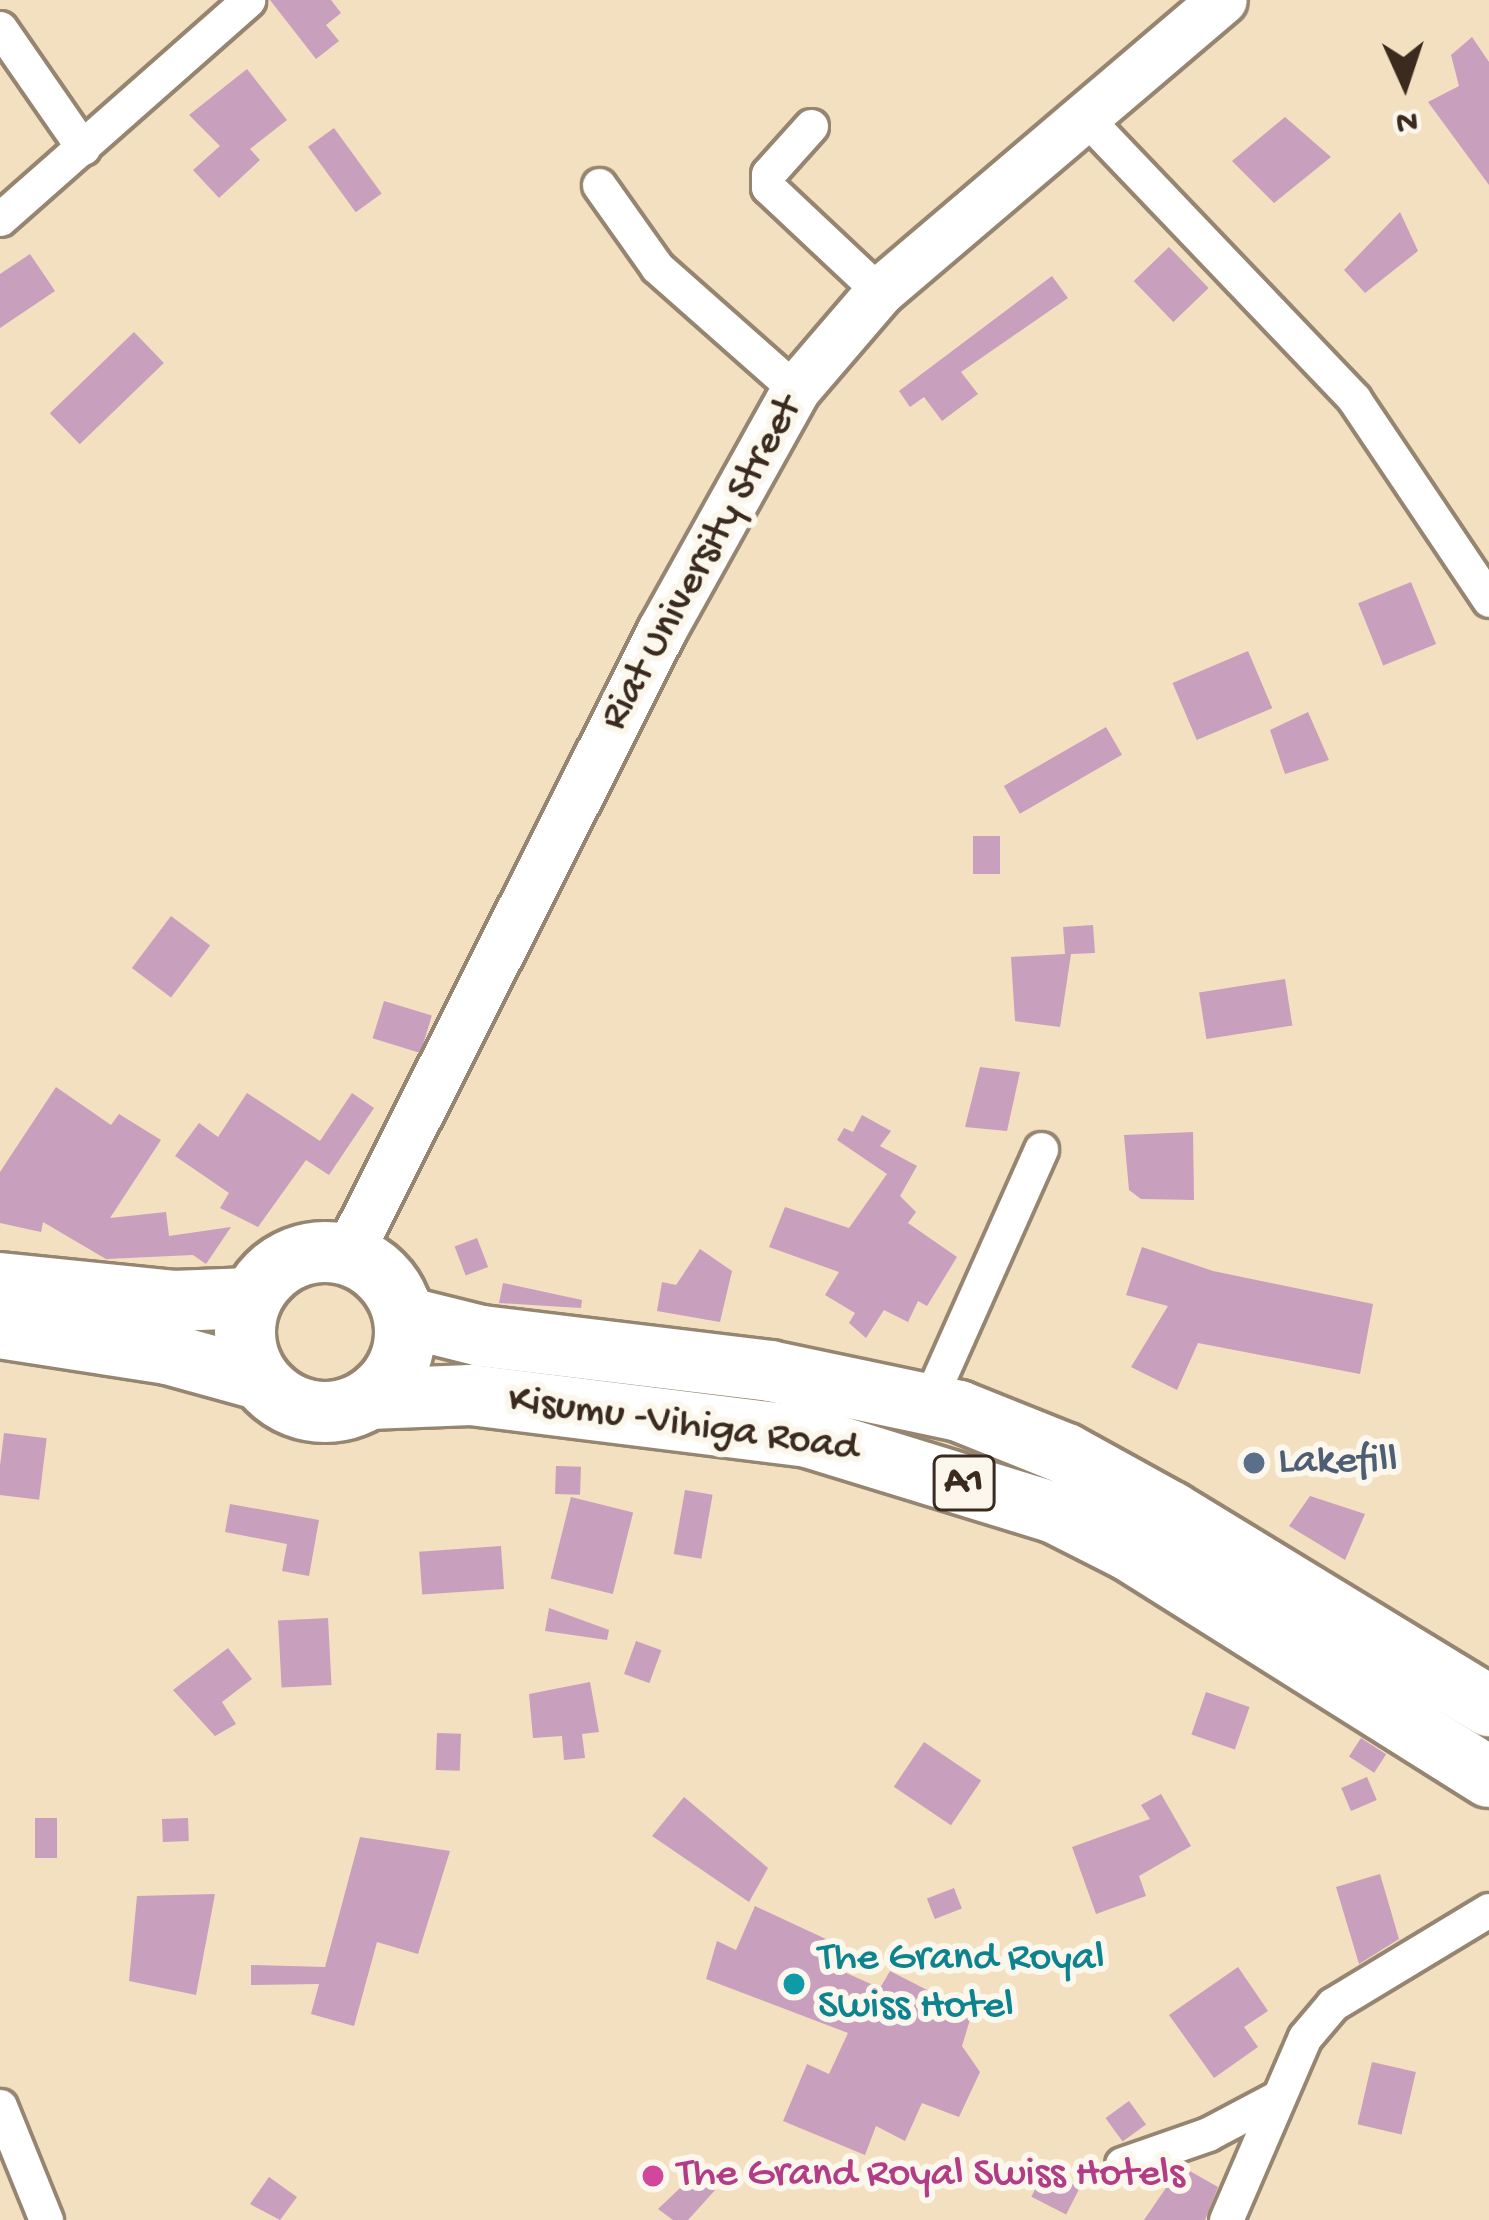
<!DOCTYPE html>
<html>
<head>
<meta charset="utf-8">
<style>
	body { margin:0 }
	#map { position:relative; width:1489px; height:2220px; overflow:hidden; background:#f2e0c1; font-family:"Gochi Hand",sans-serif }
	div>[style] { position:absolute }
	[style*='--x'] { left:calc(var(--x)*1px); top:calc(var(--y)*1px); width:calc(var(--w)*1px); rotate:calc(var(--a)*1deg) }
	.building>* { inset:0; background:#c89fbc; transform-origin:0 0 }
	.roads { filter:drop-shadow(3px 0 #968570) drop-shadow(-3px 0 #968570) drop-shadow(0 3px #968570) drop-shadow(0 -3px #968570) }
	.street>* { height:33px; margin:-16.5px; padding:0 16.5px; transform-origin:16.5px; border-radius:16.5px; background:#fff }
	.secondary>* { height:48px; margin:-24px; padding:0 24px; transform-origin:24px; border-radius:24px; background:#fff }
	.highway>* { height:60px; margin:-30px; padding:0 30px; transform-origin:30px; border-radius:30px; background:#fff }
	.highway>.ring { margin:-30px; padding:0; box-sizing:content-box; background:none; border:60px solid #fff; border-radius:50% }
	.dots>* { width:33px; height:33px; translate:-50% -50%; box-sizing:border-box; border:6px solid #fbf7ec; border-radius:50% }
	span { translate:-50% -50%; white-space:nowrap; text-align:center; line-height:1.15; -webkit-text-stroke:12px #fbf7ec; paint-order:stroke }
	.shield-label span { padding:3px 9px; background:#fbf7ec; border:3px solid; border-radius:9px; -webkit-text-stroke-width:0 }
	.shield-label { font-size:39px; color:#3b2a1e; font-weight:700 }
	.street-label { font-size:42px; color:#3b2a1e }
	.service-label { font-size:42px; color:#4e5e75 }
	.left { translate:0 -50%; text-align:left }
	.culture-label { font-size:42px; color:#0d838f }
	.hotel-label { font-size:42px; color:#b23c85 }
	.north { position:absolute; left:1345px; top:24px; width:120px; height:120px; -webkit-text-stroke:9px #fbf7ec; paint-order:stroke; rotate:177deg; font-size:33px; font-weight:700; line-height:48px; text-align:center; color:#3b2a1e }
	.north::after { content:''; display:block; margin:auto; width:42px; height:54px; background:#3b2a1e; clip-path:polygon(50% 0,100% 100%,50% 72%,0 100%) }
</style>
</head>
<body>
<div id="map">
	<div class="building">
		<i style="clip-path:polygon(270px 0,331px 0,341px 13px,326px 25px,339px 41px,316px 59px)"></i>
		<i style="clip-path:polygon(1472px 37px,1489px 62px,1489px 185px,1428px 102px,1459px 86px,1451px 55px)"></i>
		<i style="clip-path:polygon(247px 69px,287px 120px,250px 149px,260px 160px,219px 198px,193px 170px,220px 146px,189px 115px)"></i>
		<i style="clip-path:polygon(1285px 117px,1331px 157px,1274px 203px,1232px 161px)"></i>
		<i style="left:334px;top:128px;width:81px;height:32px;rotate:54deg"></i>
		<i style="clip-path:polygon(1400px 212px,1418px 251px,1365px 293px,1344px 270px)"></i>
		<i style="left:1169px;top:247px;width:57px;height:49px;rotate:46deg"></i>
		<i style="clip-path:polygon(30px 254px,55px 291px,0 328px,0 274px)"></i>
		<i style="clip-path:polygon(1052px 276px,1068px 298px,961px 372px,978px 394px,942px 421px,924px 397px,910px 407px,899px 391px)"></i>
		<i style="left:134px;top:332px;width:43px;height:117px;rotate:46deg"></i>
		<i style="left:1411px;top:582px;width:67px;height:57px;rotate:68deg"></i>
		<i style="left:1248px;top:651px;width:62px;height:82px;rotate:67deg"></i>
		<i style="clip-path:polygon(1308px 712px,1329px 760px,1285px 774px,1270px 730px)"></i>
		<i style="left:1106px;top:727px;width:32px;height:118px;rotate:60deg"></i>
		<i style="left:973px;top:836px;width:27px;height:38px"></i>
		<i style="left:171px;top:916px;width:49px;height:65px;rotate:37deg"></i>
		<i style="clip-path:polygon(1093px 925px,1095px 953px,1071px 954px,1060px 1027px,1015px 1021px,1011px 957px,1065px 954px,1063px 927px)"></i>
		<i style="left:1285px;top:979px;width:47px;height:87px;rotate:81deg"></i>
		<i style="left:384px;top:1001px;width:50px;height:39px;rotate:17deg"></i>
		<i style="clip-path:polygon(980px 1067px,1020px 1072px,1007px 1131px,965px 1127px)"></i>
		<i style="clip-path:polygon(56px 1087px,111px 1125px,119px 1114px,161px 1140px,110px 1218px,166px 1212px,169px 1236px,231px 1227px,206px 1264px,193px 1255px,106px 1259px,43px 1222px,41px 1232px,0 1223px,0 1172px)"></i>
		<i style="clip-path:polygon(247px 1093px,320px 1141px,352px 1093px,374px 1108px,329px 1175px,306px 1160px,258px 1227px,220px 1208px,229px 1193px,175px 1156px,199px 1123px,218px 1137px)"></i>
		<i style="clip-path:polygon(862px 1115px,891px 1131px,880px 1146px,917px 1166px,900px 1196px,916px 1212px,908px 1223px,957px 1257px,927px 1306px,918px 1301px,908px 1322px,884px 1310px,866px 1338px,849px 1323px,855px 1313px,825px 1295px,839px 1272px,769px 1247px,785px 1207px,849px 1228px,887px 1174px,837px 1140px,844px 1128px,853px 1132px)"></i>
		<i style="clip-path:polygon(1193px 1132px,1194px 1200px,1141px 1199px,1129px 1190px,1124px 1135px)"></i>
		<i style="left:477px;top:1238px;width:31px;height:24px;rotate:69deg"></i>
		<i style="clip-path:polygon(1142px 1247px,1213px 1271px,1373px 1304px,1360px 1374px,1198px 1343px,1177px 1390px,1131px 1367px,1168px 1306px,1126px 1295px)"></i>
		<i style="clip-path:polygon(700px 1249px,732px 1271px,720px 1322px,657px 1311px,662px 1282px,676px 1285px)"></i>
		<i style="clip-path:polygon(503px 1283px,582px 1300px,581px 1308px,499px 1303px)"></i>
		<i style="left:4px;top:1433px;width:43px;height:62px;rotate:7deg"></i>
		<i style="left:556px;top:1466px;width:25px;height:28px;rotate:2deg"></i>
		<i style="left:685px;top:1490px;width:28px;height:65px;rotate:10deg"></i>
		<i style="clip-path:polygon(1310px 1496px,1365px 1514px,1345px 1560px,1289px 1526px)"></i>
		<i style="left:571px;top:1497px;width:64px;height:84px;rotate:14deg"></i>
		<i style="clip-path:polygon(230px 1504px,319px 1520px,309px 1576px,282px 1571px,287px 1544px,225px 1532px)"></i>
		<i style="left:501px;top:1546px;width:43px;height:82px;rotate:86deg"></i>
		<i style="clip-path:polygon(549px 1608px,609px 1630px,607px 1640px,545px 1631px)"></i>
		<i style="left:328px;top:1618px;width:67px;height:50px;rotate:87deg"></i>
		<i style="left:636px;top:1641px;width:27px;height:35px;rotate:20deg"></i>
		<i style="clip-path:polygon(228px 1648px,252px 1679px,222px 1702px,236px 1724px,215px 1736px,173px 1690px)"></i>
		<i style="clip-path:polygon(590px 1682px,599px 1732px,582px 1734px,585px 1758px,564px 1760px,562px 1736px,533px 1738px,529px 1694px)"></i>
		<i style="left:1206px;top:1692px;width:46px;height:45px;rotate:19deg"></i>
		<i style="left:437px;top:1733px;width:24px;height:37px;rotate:2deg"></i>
		<i style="left:1361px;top:1738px;width:30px;height:22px;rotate:33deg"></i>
		<i style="left:924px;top:1742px;width:69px;height:54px;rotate:34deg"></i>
		<i style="left:1367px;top:1777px;width:25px;height:28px;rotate:67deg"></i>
		<i style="clip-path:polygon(1161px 1794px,1191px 1846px,1139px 1876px,1146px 1896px,1096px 1914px,1072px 1847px,1150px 1819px,1141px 1805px)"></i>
		<i style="clip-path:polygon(684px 1797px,768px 1868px,749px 1902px,652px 1836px)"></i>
		<i style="left:35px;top:1818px;width:22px;height:40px"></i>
		<i style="left:188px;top:1818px;width:23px;height:26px;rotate:88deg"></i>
		<i style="clip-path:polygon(360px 1837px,450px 1851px,418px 1954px,377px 1942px,354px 2026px,311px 2014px,319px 1984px,251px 1985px,251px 1965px,325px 1967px)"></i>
		<i style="clip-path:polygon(1380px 1874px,1399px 1939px,1359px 1964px,1336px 1887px)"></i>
		<i style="left:954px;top:1888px;width:22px;height:29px;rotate:69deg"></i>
		<i style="clip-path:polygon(215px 1894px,196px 1995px,129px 1981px,137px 1896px)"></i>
		<i style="clip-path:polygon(755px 1906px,843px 1947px,835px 1968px,880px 1988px,890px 1971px,972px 2013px,962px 2046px,980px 2072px,959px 2117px,922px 2103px,905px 2141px,876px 2126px,865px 2155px,783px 2121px,807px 2064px,829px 2074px,848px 2033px,706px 1979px,717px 1941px,736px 1950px)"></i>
		<i style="clip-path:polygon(1238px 1967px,1268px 2011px,1244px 2027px,1258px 2047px,1214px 2078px,1169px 2015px)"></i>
		<i style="left:1372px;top:2062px;width:45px;height:64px;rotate:13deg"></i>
		<i style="left:1129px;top:2101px;width:29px;height:29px;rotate:54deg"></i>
		<i style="clip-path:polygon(1181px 2166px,1218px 2187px,1205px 2220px,1144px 2220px)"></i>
		<i style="left:1045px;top:2170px;width:39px;height:30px;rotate:27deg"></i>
		<i style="clip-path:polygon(698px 2171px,717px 2188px,688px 2220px,673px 2220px,658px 2209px)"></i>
		<i style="clip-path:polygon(269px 2177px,297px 2197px,280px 2220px,250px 2204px)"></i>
	</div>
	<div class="roads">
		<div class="street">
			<i style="--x:0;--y:28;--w:146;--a:55.3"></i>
			<i style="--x:1084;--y:116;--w:391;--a:46.3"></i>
			<i style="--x:1354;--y:399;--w:242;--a:56.1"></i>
			<i style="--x:811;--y:126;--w:64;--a:131.9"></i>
			<i style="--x:768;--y:174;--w:13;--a:90"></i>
			<i style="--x:768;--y:187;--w:154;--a:43.2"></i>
			<i style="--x:599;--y:185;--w:100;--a:54.7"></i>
			<i style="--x:657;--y:267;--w:186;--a:41.5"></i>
			<i style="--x:0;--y:219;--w:331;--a:-41.4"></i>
			<i style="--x:928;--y:1403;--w:278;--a:-66"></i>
			<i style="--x:0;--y:2106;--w:123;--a:68"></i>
			<i style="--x:1122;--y:2164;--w:91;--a:-19.2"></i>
			<i style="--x:1208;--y:2134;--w:77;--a:-27.9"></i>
			<i style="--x:1226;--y:2220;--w:199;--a:-66.7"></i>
			<i style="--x:1305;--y:2037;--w:43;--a:-49.7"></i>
			<i style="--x:1333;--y:2004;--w:182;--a:-31.1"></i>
		</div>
		<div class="secondary">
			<i style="--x:348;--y:1255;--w:699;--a:-63.29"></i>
			<i style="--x:662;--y:631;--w:276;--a:-60.9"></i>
			<i style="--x:796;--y:390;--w:129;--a:-49.4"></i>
			<i style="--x:880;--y:292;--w:450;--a:-40.4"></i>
		</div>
		<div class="highway">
			<i class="ring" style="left:245px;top:1252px;width:100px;height:100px"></i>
			<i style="--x:0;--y:1283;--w:174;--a:5.9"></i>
			<i style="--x:173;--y:1301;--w:78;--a:-2.2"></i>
			<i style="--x:405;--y:1317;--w:78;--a:14"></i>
			<i style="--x:481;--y:1336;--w:291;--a:6.9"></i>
			<i style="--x:770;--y:1371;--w:193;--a:11.9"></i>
			<i style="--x:959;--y:1411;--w:115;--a:21.9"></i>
			<i style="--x:1066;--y:1454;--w:120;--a:28.9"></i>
			<i style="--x:1171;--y:1512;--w:373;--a:31.4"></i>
			<i style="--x:0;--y:1328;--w:170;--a:8.8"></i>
			<i style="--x:168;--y:1354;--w:93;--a:15.5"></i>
			<i style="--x:369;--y:1399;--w:102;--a:-2.2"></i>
			<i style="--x:471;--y:1395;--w:340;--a:7.1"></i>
			<i style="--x:808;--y:1437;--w:258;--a:17.1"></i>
			<i style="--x:1055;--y:1513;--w:84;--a:26.9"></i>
			<i style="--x:1130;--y:1551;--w:424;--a:32.2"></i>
		</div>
	</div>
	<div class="dots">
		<i style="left:1254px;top:1463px;background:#5c6f8a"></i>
		<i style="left:794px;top:1984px;background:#0f9aa8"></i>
		<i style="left:653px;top:2176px;background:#d1479c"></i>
	</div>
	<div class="shield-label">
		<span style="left:964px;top:1483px">A1</span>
	</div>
	<div class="street-label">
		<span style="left:703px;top:564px;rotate:-61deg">Riat University Street</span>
		<span style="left:683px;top:1426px;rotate:8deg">Kisumu -Vihiga Road</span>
	</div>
	<div class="service-label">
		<span class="left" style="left:1278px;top:1463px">Lakefill</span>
	</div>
	<div class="culture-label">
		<span class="left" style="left:818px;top:1984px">The Grand Royal<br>Swiss Hotel</span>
	</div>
	<div class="hotel-label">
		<span class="left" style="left:677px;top:2176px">The Grand Royal Swiss Hotels</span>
	</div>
	<div class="north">N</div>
</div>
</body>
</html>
